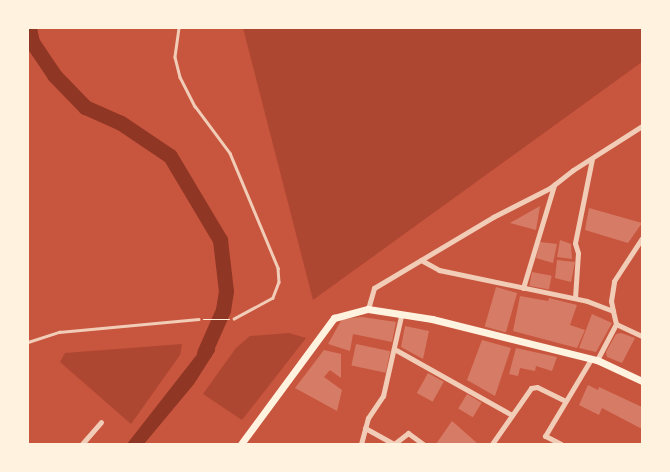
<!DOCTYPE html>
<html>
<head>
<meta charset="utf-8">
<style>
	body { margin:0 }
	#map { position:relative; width:670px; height:472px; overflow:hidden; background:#c8553d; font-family:"Varela Round",sans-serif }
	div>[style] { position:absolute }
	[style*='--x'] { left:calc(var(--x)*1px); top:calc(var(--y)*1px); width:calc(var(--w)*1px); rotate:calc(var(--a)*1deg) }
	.green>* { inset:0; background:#ae4732 }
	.water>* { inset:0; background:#8f3625 }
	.river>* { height:15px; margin:-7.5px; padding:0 7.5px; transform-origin:7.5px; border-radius:7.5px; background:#8f3625 }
	.building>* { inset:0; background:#d67c66; transform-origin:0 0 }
	.path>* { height:1px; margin:-0.5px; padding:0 0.5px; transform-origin:0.5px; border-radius:0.5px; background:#fff3e0 }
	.service>* { height:2.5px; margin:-1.25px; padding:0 1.25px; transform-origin:1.25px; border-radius:1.25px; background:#f1ccb7 }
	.minor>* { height:5px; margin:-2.5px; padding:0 2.5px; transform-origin:2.5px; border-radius:2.5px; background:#f1ccb7 }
	.secondary>* { height:7px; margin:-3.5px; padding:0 3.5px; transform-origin:3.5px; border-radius:3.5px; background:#fff3e0 }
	span { translate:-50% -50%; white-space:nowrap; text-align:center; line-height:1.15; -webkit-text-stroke:4.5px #fff3e0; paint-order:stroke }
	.frame { position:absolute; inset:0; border:29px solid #fff3e0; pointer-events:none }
</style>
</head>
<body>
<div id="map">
	<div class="green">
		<i style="clip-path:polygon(243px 28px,642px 28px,642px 62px,313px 300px)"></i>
		<i style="clip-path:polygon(289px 333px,306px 338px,242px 420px,203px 394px,236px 348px,250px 336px)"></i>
		<i style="clip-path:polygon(182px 344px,180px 355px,131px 424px,60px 362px,65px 353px)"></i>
	</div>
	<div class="water">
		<i style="clip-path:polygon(213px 334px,215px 351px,194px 384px,144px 444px,127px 444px)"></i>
	</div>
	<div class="river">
		<i style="--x:29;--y:28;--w:14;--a:78"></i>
		<i style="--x:32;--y:42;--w:40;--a:56"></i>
		<i style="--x:54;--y:75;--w:45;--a:45.9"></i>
		<i style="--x:85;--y:107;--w:39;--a:24"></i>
		<i style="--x:121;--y:123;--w:59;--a:34"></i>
		<i style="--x:170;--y:156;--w:98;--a:59.2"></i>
		<i style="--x:220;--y:240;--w:51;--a:83.3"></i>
		<i style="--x:226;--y:291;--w:19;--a:99"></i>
		<i style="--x:223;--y:310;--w:47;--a:113.8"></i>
	</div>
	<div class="building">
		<i style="clip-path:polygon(540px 206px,536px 230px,510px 223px)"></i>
		<i style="clip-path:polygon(589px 208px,642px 223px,628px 243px,585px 230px)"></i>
		<i style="clip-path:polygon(560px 240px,571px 244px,572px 259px,557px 257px)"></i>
		<i style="clip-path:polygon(540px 242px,557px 244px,553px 263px,536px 258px)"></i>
		<i style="clip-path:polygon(557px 260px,575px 262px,571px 282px,555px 278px)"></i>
		<i style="left:532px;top:272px;width:20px;height:14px;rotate:11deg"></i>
		<i style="left:496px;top:287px;width:22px;height:41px;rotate:16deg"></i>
		<i style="clip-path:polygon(520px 296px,548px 301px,549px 298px,577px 305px,570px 325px,585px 330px,577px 348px,513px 331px)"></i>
		<i style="clip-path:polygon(592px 314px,612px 323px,596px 352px,579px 348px)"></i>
		<i style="clip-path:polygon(362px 317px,396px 322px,392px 342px,353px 334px,350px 351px,328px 344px,342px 319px)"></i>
		<i style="clip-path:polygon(405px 326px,429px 331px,423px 359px,401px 347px)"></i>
		<i style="clip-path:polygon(621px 333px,635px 338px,622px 363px,607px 357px,606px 352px,616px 334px)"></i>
		<i style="clip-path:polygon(482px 340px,511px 348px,495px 396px,467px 380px)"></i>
		<i style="left:356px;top:344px;width:35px;height:22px;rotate:12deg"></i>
		<i style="clip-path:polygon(516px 348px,557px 357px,552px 371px,536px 366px,535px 371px,520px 368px,518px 376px,509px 374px)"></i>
		<i style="clip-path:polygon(324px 350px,341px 354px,341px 378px,330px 370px,324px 377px,342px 390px,337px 411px,295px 388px)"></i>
		<i style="left:428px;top:373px;width:18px;height:23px;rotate:29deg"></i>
		<i style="clip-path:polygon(588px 385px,598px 390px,599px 387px,642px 407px,642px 429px,602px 408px,599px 415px,579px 405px)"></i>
		<i style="left:467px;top:394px;width:17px;height:17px;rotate:31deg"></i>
		<i style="clip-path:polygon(452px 421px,477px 443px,476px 444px,436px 444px)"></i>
	</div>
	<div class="path">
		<i style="--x:203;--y:319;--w:26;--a:0"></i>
	</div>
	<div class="service">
		<i style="--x:179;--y:28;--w:29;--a:98"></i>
		<i style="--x:175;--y:57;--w:21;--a:76"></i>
		<i style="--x:180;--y:77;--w:33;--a:63"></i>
		<i style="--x:195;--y:106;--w:59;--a:53.3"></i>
		<i style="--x:230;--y:153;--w:125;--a:67.3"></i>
		<i style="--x:278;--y:268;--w:14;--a:86"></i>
		<i style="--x:279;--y:282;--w:17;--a:111"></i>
		<i style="--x:273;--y:298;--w:44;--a:151.7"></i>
		<i style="--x:28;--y:342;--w:33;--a:-18"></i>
		<i style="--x:59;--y:332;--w:140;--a:-5.3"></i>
	</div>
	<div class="minor">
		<i style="--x:421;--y:260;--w:21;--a:29"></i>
		<i style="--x:439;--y:270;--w:151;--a:11.8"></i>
		<i style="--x:587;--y:301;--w:28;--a:21"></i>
		<i style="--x:613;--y:311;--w:13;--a:77"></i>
		<i style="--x:616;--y:324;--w:29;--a:25"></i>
		<i style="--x:523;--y:288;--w:108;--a:-73.2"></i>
		<i style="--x:575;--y:298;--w:45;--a:-86.2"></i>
		<i style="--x:578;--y:253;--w:10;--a:-107"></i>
		<i style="--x:575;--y:243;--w:86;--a:-78.6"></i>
		<i style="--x:368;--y:309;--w:22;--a:-74"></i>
		<i style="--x:374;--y:288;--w:139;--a:-30.8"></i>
		<i style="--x:493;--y:217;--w:64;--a:-27"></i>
		<i style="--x:550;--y:188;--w:29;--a:-38"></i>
		<i style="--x:573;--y:170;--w:82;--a:-32.5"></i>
		<i style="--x:613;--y:311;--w:10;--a:-101"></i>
		<i style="--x:611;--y:301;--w:20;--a:-81"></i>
		<i style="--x:614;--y:281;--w:51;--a:-56.9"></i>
		<i style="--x:396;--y:350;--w:133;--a:29.3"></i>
		<i style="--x:597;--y:360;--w:41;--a:-62.2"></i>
		<i style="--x:365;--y:428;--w:33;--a:29"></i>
		<i style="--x:394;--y:444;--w:18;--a:-38"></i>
		<i style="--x:408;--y:433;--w:19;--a:36"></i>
		<i style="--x:82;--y:444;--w:29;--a:-49"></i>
		<i style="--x:361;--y:444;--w:27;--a:-75"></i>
		<i style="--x:368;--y:418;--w:27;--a:-56"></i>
		<i style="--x:383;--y:396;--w:82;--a:-77.3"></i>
		<i style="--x:492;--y:444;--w:68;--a:-55.1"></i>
		<i style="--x:531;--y:388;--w:6;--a:-9"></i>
		<i style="--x:537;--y:387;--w:30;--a:26"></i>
		<i style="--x:561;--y:444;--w:18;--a:-153"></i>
		<i style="--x:545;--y:436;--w:90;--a:-59.1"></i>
	</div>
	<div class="secondary">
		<i style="--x:241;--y:444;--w:157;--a:-53.6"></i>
		<i style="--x:334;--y:318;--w:35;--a:-15"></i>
		<i style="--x:368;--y:309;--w:65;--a:8.9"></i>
		<i style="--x:432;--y:319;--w:170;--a:14"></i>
		<i style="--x:597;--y:360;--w:50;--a:25"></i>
	</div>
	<div class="frame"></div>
</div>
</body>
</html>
